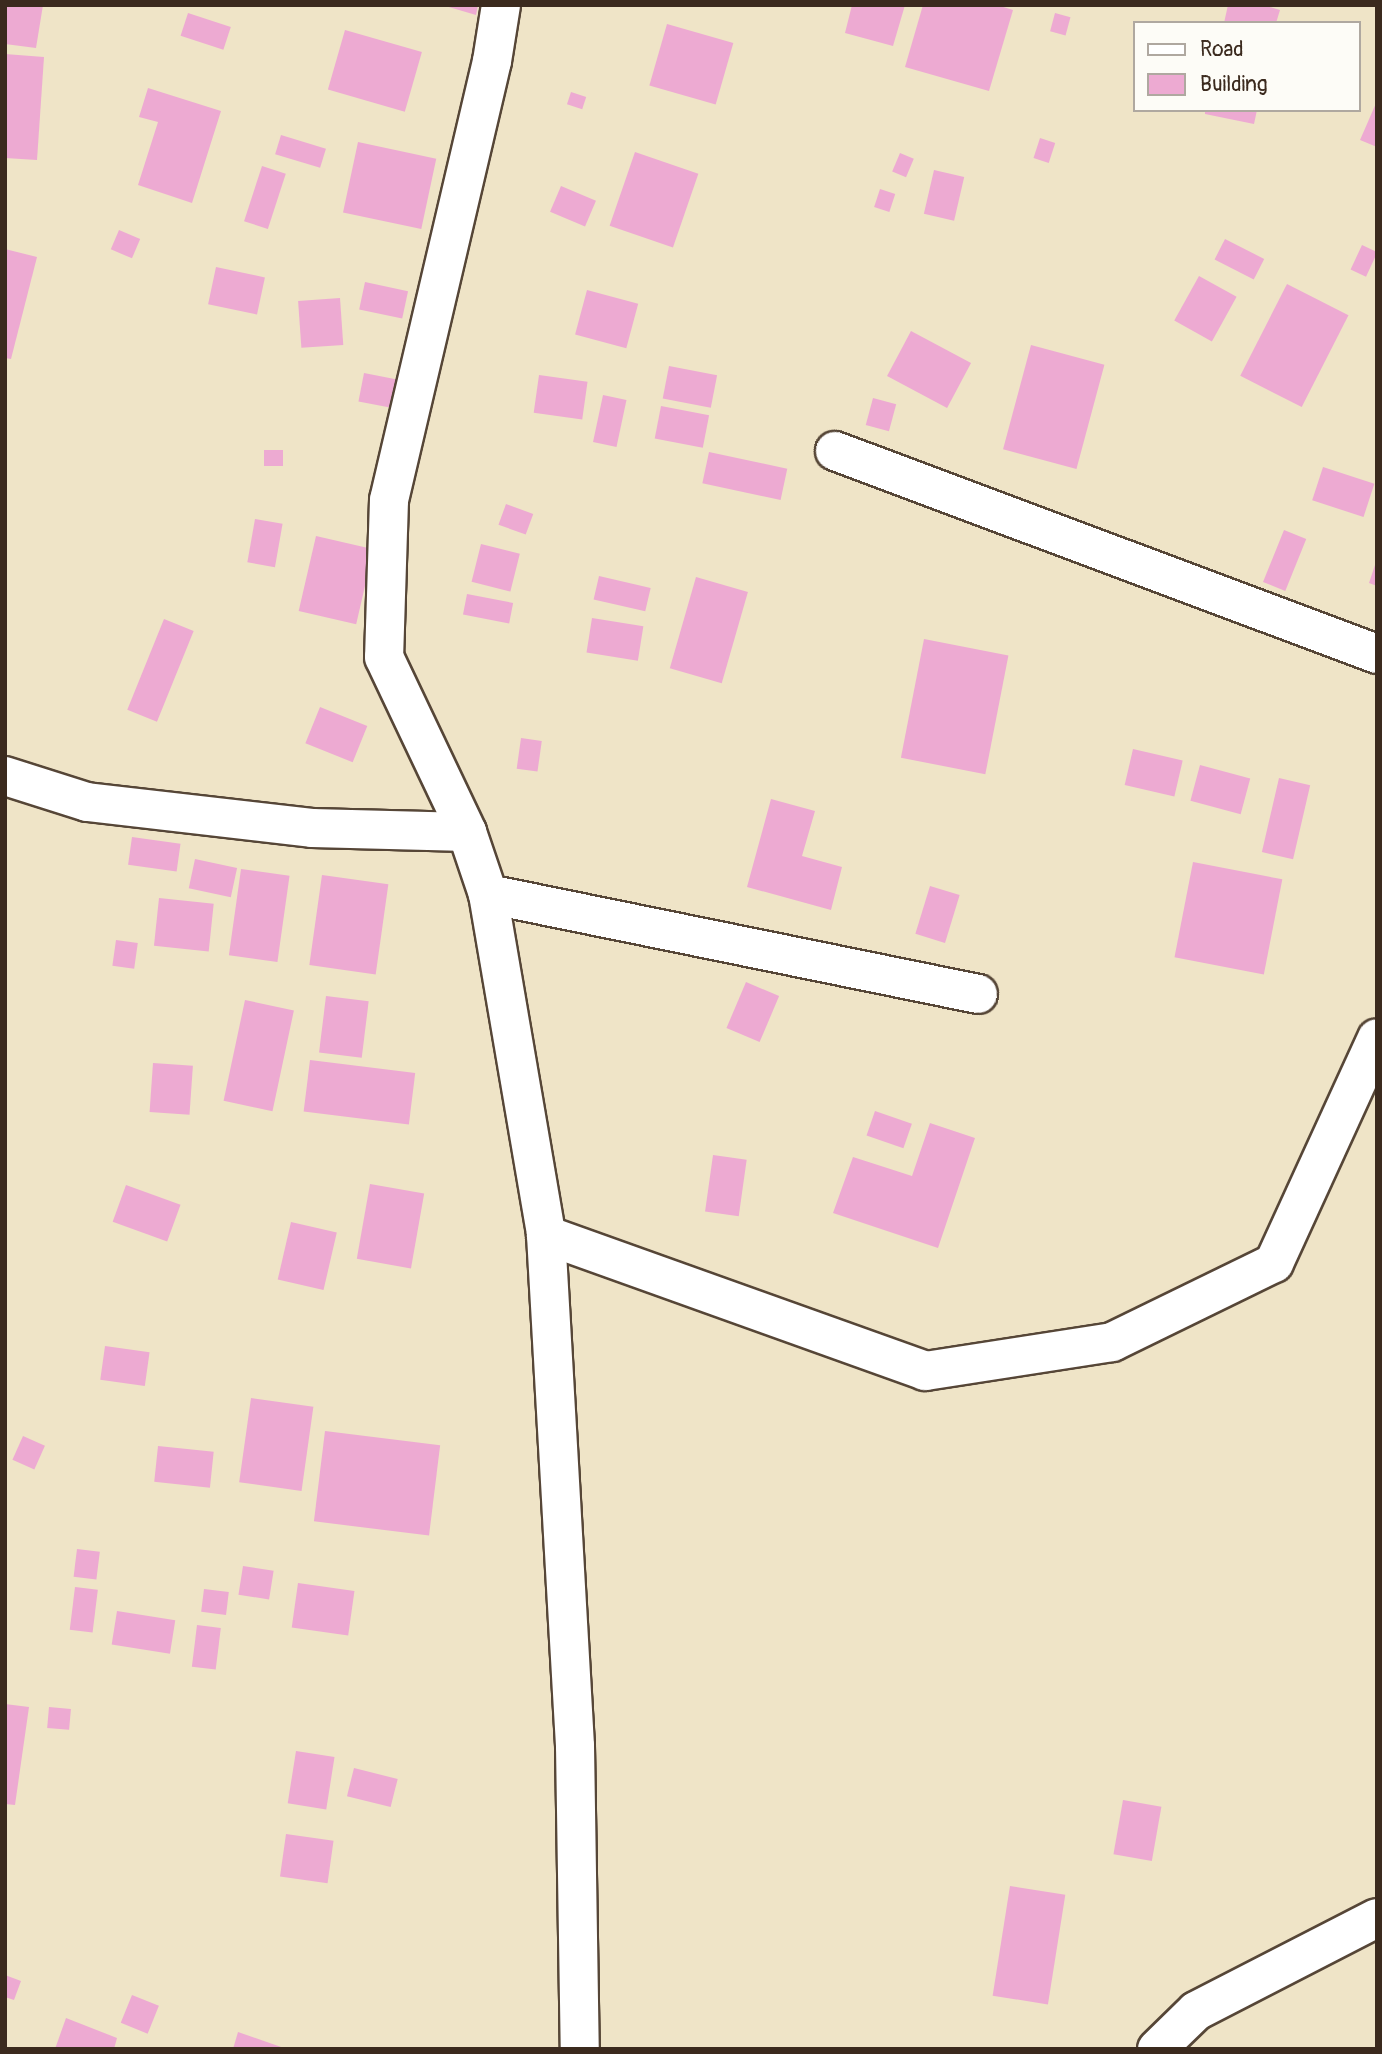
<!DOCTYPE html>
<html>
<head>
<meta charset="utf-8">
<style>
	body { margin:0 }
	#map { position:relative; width:1382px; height:2054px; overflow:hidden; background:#efe4c7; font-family:Pangolin,sans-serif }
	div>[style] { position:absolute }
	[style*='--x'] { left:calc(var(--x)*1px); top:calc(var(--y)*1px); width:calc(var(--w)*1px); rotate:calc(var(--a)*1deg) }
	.building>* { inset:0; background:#edaad2; transform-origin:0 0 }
	.roads { filter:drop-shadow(2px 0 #564637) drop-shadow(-2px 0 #564637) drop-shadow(0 2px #564637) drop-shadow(0 -2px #564637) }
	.minor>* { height:38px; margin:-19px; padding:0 19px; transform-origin:19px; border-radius:19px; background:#fff }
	span { translate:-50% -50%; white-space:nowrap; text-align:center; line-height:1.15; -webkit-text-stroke:7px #fdfcf7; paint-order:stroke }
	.frame { position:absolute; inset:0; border:7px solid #3b2a1e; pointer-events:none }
	.legend { position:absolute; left:1133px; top:21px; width:228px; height:91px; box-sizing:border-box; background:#fdfcf7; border:2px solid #afa8a0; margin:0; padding:9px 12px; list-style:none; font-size:21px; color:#3b2a1e }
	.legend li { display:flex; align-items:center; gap:14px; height:35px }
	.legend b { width:35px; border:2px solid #afa8a0 }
</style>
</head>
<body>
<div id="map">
	<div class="building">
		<i style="clip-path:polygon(5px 5px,43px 5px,36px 48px,5px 44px)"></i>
		<i style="clip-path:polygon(442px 5px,478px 5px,476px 15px)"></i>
		<i style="clip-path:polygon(852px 5px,905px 5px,893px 46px,845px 33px)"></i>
		<i style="clip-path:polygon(923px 5px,997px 5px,1013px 10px,989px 91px,905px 67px)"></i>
		<i style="clip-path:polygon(1228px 5px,1263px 5px,1280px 10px,1276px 23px,1224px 23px)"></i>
		<i style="left:188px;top:13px;width:45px;height:24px;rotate:18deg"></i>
		<i style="left:1055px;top:13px;width:16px;height:19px;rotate:15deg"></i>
		<i style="left:667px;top:24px;width:69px;height:64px;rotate:16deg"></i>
		<i style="left:345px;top:30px;width:80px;height:62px;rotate:16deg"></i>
		<i style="clip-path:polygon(5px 54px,44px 57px,37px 160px,5px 158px)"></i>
		<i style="clip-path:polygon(148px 88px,221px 111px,192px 203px,138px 185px,158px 122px,139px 117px)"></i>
		<i style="left:571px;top:92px;width:16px;height:13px;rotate:18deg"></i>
		<i style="clip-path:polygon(1377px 101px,1377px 147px,1360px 140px)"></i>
		<i style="clip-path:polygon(1205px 110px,1257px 110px,1254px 124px,1205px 114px)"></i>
		<i style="left:281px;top:135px;width:47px;height:20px;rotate:17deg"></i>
		<i style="left:1040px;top:138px;width:16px;height:21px;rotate:18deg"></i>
		<i style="left:358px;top:142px;width:80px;height:72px;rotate:12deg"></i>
		<i style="left:635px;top:152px;width:67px;height:78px;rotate:19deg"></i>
		<i style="left:900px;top:153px;width:15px;height:20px;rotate:23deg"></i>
		<i style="left:262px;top:166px;width:25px;height:58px;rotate:18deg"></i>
		<i style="left:934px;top:170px;width:31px;height:45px;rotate:13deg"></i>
		<i style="left:561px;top:186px;width:38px;height:28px;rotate:23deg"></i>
		<i style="left:880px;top:189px;width:16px;height:19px;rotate:18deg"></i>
		<i style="left:119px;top:230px;width:23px;height:21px;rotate:23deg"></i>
		<i style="left:1225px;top:239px;width:44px;height:23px;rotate:27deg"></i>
		<i style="left:1362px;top:245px;width:17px;height:27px;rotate:25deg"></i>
		<i style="clip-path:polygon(5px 249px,37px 257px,11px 359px,5px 358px)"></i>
		<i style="left:216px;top:267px;width:50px;height:38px;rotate:12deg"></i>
		<i style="left:1199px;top:276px;width:43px;height:51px;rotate:29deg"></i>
		<i style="left:365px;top:282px;width:44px;height:28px;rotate:12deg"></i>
		<i style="left:1287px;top:284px;width:69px;height:103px;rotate:27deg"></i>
		<i style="left:587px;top:290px;width:53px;height:46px;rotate:15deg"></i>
		<i style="left:340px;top:298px;width:47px;height:42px;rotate:86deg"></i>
		<i style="left:911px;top:331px;width:68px;height:51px;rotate:28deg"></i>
		<i style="left:1031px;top:345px;width:76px;height:108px;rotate:15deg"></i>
		<i style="left:669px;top:366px;width:49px;height:33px;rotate:11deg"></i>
		<i style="left:364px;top:373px;width:44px;height:29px;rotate:11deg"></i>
		<i style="left:539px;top:375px;width:49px;height:38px;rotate:8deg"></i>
		<i style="left:603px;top:395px;width:24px;height:48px;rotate:12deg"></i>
		<i style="left:873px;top:398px;width:24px;height:28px;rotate:15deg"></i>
		<i style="left:661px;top:406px;width:49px;height:33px;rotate:11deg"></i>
		<i style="left:264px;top:450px;width:19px;height:16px"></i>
		<i style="left:709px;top:452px;width:80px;height:32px;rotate:12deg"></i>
		<i style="left:1323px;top:467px;width:54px;height:35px;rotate:18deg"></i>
		<i style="left:506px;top:504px;width:29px;height:22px;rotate:20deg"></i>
		<i style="left:255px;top:519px;width:28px;height:44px;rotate:10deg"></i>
		<i style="left:1284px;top:530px;width:24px;height:56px;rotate:22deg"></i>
		<i style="left:316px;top:536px;width:59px;height:77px;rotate:13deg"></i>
		<i style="left:481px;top:544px;width:40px;height:39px;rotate:14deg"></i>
		<i style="clip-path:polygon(1376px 562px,1377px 562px,1377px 586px,1369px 583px)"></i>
		<i style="left:599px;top:576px;width:53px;height:24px;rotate:13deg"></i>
		<i style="left:696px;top:577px;width:54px;height:95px;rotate:16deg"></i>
		<i style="left:467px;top:594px;width:47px;height:21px;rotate:11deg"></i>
		<i style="left:592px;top:618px;width:52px;height:35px;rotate:9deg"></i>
		<i style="left:164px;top:619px;width:32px;height:98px;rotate:22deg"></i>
		<i style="left:924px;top:639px;width:86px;height:121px;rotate:11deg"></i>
		<i style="left:320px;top:707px;width:51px;height:39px;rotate:22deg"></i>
		<i style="left:521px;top:738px;width:21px;height:31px;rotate:8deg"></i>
		<i style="left:1133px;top:749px;width:51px;height:37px;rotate:13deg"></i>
		<i style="left:1200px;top:765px;width:52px;height:37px;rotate:15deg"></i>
		<i style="left:1279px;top:778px;width:32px;height:76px;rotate:13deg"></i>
		<i style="clip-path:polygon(771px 799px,815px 811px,802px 856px,842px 867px,831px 910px,747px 887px)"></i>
		<i style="left:132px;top:837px;width:49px;height:28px;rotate:8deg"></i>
		<i style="left:195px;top:859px;width:43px;height:30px;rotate:12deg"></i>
		<i style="left:1193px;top:862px;width:91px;height:97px;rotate:11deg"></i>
		<i style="left:241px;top:869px;width:49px;height:87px;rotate:8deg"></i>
		<i style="left:322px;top:875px;width:67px;height:91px;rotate:8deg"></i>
		<i style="left:930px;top:886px;width:31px;height:50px;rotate:17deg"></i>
		<i style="left:159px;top:898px;width:55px;height:48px;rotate:6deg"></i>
		<i style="left:116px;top:940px;width:22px;height:26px;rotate:8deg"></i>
		<i style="left:746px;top:982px;width:36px;height:50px;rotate:23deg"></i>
		<i style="left:326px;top:996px;width:43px;height:57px;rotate:7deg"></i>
		<i style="left:245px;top:1000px;width:50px;height:103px;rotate:12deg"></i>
		<i style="left:310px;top:1060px;width:106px;height:52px;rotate:7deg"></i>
		<i style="left:153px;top:1063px;width:40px;height:49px;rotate:4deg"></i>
		<i style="left:875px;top:1111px;width:39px;height:26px;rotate:19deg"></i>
		<i style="clip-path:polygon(930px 1123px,975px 1138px,938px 1248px,833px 1213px,853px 1157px,912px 1176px)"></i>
		<i style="left:713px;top:1155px;width:34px;height:57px;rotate:8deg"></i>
		<i style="left:370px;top:1184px;width:55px;height:76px;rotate:10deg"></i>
		<i style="left:126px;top:1185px;width:58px;height:39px;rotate:20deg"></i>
		<i style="left:291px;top:1222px;width:47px;height:59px;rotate:13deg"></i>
		<i style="left:105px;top:1346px;width:45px;height:34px;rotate:8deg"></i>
		<i style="left:251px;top:1398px;width:63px;height:85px;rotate:8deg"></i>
		<i style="left:325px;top:1431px;width:116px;height:91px;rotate:7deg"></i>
		<i style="left:23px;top:1436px;width:24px;height:26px;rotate:24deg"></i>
		<i style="left:158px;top:1446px;width:56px;height:36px;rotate:6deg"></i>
		<i style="left:77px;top:1549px;width:23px;height:28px;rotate:7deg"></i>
		<i style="left:243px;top:1566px;width:31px;height:29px;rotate:9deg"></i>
		<i style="left:298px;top:1583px;width:57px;height:45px;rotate:8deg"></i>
		<i style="left:75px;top:1587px;width:23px;height:43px;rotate:7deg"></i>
		<i style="left:204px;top:1589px;width:25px;height:23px;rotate:7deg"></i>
		<i style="left:117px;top:1611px;width:59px;height:34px;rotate:9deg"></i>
		<i style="left:197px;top:1625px;width:24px;height:42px;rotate:7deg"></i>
		<i style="clip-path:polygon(5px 1704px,29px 1707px,15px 1805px,5px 1804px)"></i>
		<i style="left:49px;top:1707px;width:22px;height:21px;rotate:5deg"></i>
		<i style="left:296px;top:1751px;width:39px;height:53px;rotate:9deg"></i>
		<i style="left:354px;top:1768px;width:45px;height:29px;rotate:14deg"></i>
		<i style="left:1123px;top:1800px;width:39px;height:55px;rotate:10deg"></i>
		<i style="left:286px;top:1834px;width:48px;height:43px;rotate:8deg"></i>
		<i style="left:1010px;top:1886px;width:56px;height:111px;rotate:9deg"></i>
		<i style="clip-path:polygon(5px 1975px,21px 1981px,14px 2000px,5px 1997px)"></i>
		<i style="left:132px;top:1995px;width:29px;height:30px;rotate:22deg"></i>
		<i style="clip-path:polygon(66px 2018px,117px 2038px,114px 2049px,55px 2049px)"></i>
		<i style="clip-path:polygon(238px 2032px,284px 2048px,284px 2049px,233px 2049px)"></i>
	</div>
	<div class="roads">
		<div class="minor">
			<i style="--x:501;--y:5;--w:57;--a:99.1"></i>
			<i style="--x:492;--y:61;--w:451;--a:103.2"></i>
			<i style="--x:389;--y:500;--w:157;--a:91.8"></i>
			<i style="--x:384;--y:657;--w:194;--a:64.6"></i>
			<i style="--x:467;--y:832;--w:65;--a:71.3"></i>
			<i style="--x:488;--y:894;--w:346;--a:80.3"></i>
			<i style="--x:546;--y:1235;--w:512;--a:86.75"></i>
			<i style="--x:575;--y:1746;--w:303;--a:89.1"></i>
			<i style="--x:835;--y:451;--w:579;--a:20.53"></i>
			<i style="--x:5;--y:776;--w:86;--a:17.6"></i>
			<i style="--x:87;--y:802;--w:226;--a:6.6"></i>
			<i style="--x:312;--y:828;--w:155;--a:1.5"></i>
			<i style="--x:488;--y:894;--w:500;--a:11.53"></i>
			<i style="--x:546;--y:1235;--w:403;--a:19.7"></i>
			<i style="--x:925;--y:1371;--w:189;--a:-8.8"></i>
			<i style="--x:1112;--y:1342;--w:180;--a:-26"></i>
			<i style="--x:1274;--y:1263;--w:247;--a:-65.4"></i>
			<i style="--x:1157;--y:2049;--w:54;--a:-44.3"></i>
			<i style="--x:1196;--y:2011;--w:203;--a:-27.2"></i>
		</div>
	</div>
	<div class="frame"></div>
	<ul class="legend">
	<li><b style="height:9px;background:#fff"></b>Road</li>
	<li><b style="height:19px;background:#edaad2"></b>Building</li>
	</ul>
</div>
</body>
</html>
